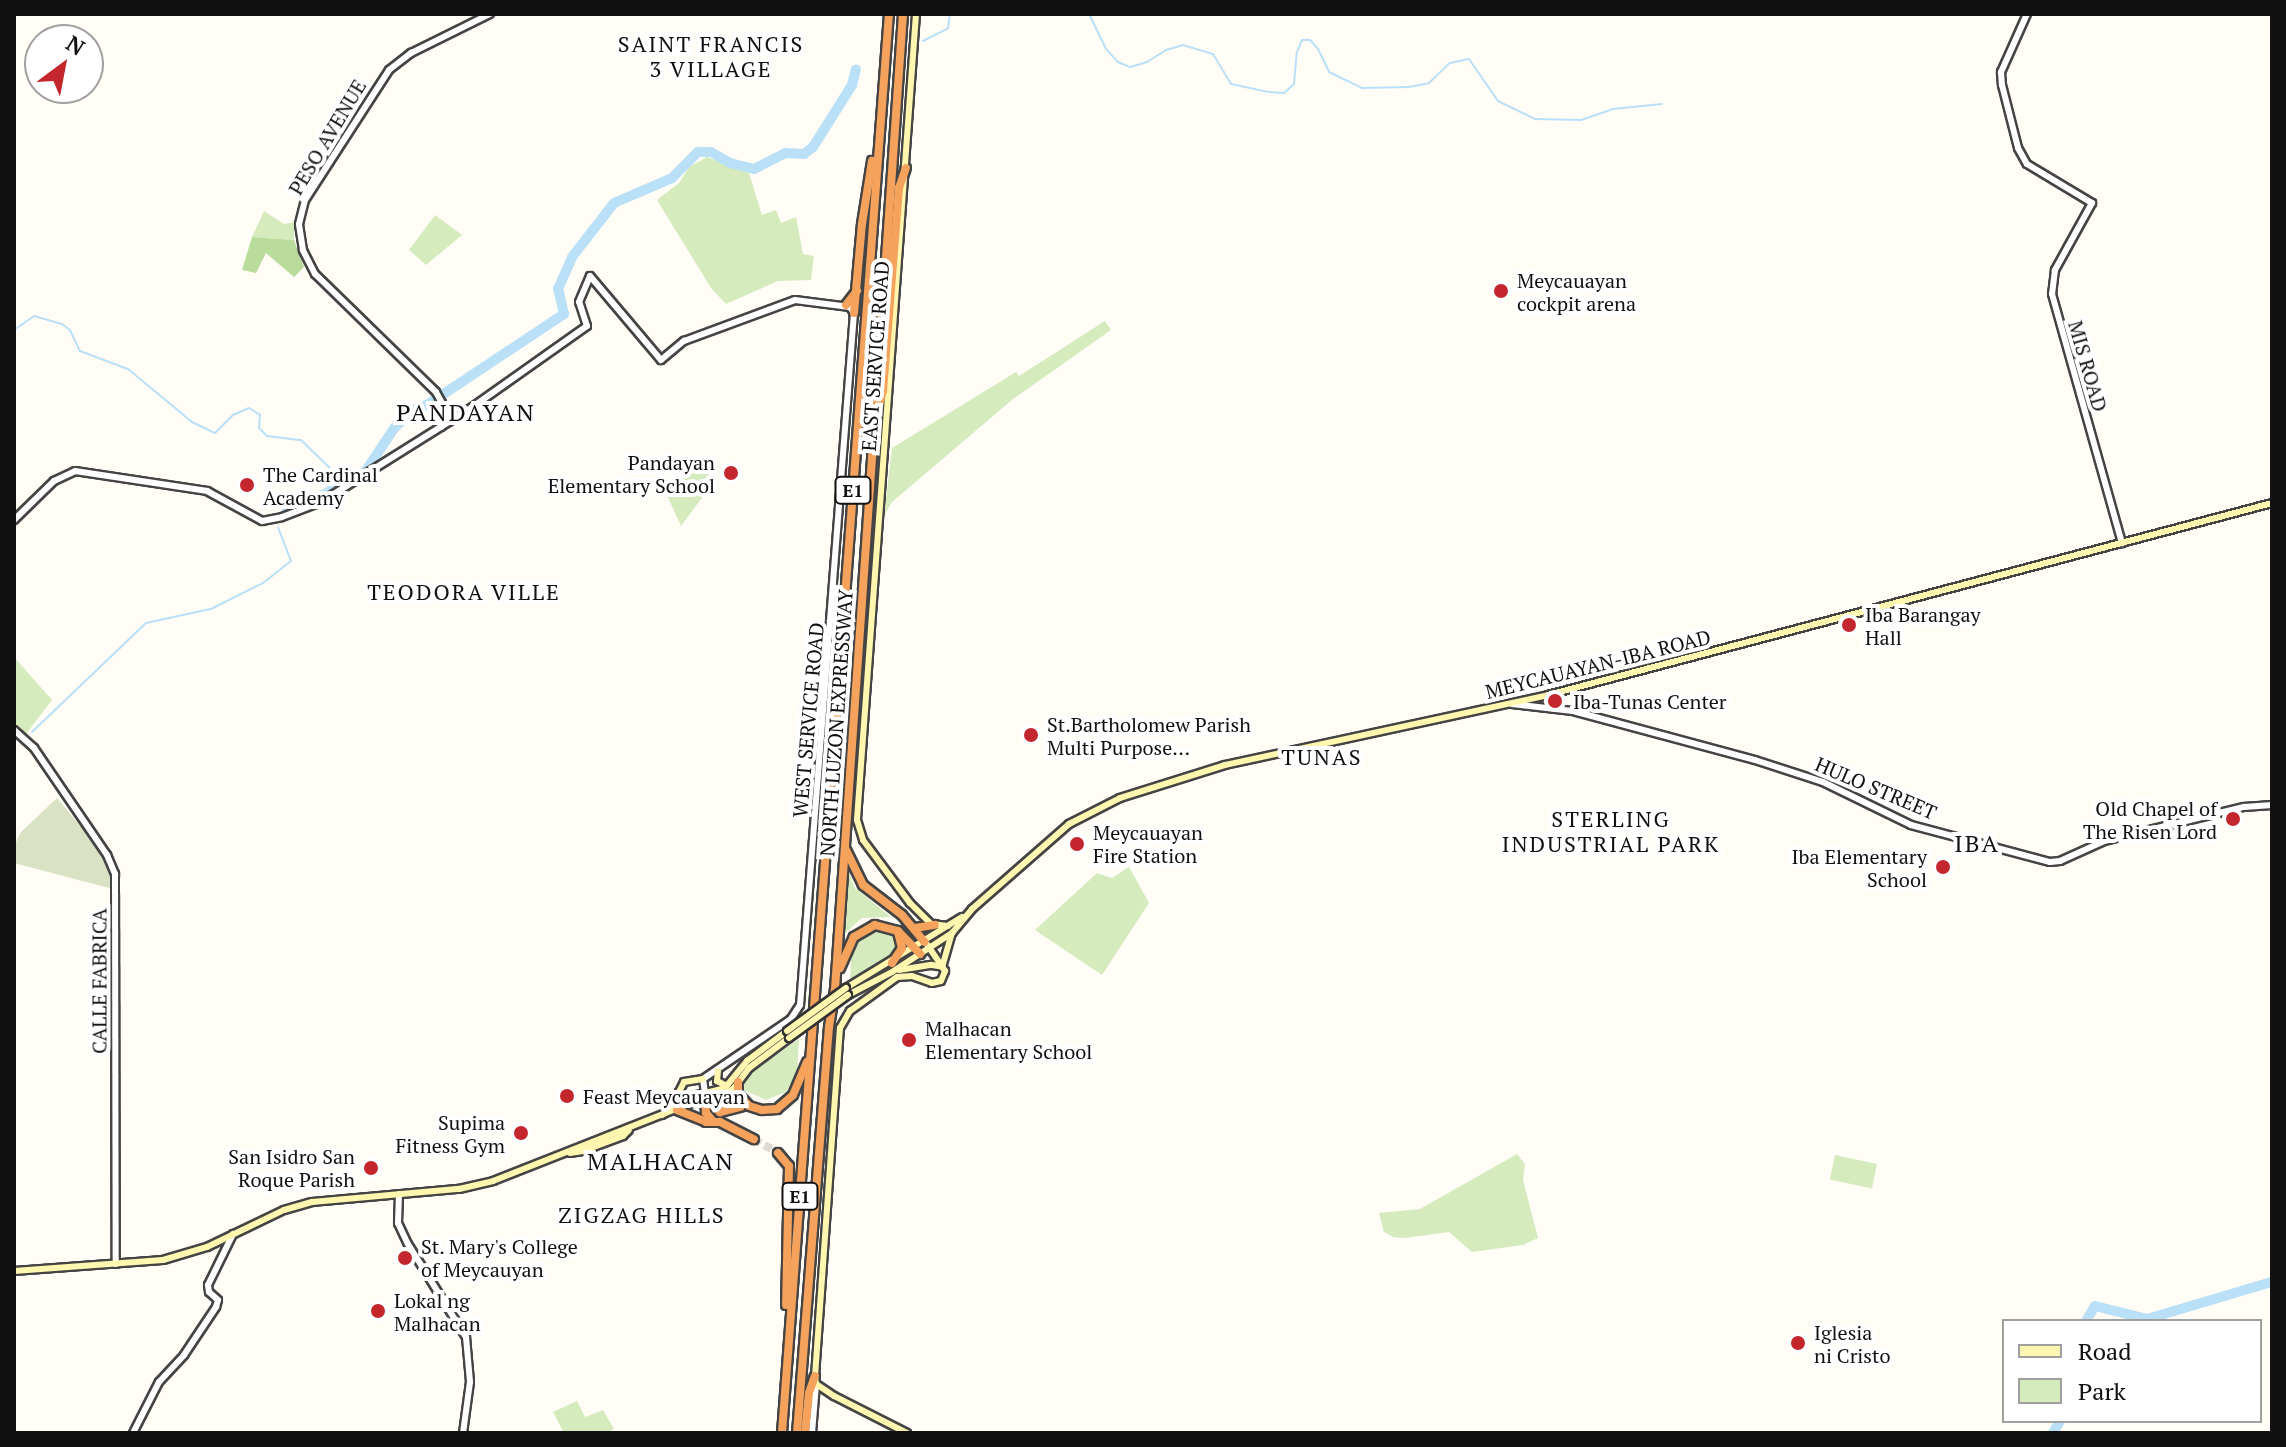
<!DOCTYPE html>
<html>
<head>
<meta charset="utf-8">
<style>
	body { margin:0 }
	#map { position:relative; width:2286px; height:1447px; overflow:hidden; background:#fffdf5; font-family:"PT Serif",serif }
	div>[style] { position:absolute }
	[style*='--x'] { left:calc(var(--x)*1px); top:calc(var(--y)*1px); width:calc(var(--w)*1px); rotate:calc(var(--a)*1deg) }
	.green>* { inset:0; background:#d5ebbd; transform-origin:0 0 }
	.forest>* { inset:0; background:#b9dc9c }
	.cemetery>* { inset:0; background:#d9e3c4 }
	.stream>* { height:2px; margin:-1px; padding:0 1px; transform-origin:1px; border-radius:1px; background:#b9e0f7 }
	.river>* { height:10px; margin:-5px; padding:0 5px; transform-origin:5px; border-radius:5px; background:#b9e0f7 }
	.motorway-tunnel>* { height:8px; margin-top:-4px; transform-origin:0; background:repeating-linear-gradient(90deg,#dbdad3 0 8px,transparent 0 12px) }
	.roads { filter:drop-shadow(2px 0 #444) drop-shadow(-2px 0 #444) drop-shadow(0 2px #444) drop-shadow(0 -2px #444) }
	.tertiary>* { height:6px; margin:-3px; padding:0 3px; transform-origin:3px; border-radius:3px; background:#fff }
	.secondary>* { height:6px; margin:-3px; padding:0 3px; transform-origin:3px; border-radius:3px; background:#fff6b0 }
	.motorway>* { height:8px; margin:-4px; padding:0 4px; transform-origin:4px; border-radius:4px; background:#f5a25d }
	.bridges { filter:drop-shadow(2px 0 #333) drop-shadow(-2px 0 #333) drop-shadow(0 2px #333) drop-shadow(0 -2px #333) }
	.secondary-bridge>* { height:6px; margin:-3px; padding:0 3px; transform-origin:3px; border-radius:3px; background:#fff6b0 }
	.dots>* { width:22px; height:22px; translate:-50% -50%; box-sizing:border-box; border:4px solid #fff; border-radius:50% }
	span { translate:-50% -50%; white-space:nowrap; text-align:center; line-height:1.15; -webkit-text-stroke:8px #fff; paint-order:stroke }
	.shield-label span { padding:2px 6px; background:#fff; border:2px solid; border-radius:6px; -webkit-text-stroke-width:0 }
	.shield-label { font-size:18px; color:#111; font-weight:700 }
	.street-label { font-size:20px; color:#111 }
	.poi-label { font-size:20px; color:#111 }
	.left { translate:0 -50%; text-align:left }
	.right { translate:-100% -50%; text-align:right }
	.neighbourhood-label { font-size:22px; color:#111; letter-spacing:2px }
	.quarter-label { font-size:24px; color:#111; letter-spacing:2px }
	.frame { position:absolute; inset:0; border:16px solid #111; pointer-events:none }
	.legend { position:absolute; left:2002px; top:1319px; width:260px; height:104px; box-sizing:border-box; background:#fff; border:2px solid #a0a0a0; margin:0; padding:10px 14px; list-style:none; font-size:24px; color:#111 }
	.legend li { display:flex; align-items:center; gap:16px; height:40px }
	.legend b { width:40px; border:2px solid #a0a0a0 }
	.north { position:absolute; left:24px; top:24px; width:80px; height:80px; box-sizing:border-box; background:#fff; border:2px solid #a0a0a0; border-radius:50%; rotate:32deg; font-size:22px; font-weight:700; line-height:32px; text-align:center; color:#111 }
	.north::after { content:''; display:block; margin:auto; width:28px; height:36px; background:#c4262e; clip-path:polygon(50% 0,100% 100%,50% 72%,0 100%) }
</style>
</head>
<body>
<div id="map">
	<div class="green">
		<i style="clip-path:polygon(707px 157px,749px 173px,762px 215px,776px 210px,781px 223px,796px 217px,803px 254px,814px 256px,811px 280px,778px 281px,726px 304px,711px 288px,657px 200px,679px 183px,689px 167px)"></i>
		<i style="clip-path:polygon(264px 211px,284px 224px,294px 222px,294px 240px,252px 237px)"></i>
		<i style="clip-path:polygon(435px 215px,462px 235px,426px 265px,409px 250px)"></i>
		<i style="clip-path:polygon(1105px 321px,1111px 330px,1013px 399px,892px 502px,884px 516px,892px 448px,1016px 372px,1019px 376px)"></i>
		<i style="clip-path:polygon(702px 464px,713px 483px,681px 526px,665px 491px)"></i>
		<i style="clip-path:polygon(14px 657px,52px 700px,26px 734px,14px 726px)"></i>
		<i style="clip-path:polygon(1129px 867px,1149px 903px,1102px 975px,1035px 930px,1097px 873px,1112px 878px)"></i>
		<i style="clip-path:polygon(848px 871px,855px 888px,891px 917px,862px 918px,843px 935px)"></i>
		<i style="clip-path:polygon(875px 927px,895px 934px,898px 949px,891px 959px,850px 981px,852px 943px)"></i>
		<i style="clip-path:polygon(799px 1039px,797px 1074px,786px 1092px,766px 1100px,744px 1090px,742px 1083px,747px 1076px)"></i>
		<i style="clip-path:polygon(1517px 1154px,1525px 1164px,1523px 1180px,1538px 1238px,1523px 1245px,1472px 1252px,1449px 1232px,1405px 1238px,1393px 1237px,1384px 1232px,1379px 1213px,1420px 1209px)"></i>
		<i style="left:1835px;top:1155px;width:43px;height:25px;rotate:12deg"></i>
		<i style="clip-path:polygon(577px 1401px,585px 1417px,603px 1410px,614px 1429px,606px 1433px,564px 1433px,553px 1412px)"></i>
	</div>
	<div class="forest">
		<i style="clip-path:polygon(252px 237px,294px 240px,304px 267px,294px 277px,266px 253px,256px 273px,242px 270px)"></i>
	</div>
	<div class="cemetery">
		<i style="clip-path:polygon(57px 798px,101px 851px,111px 872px,113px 889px,14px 863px,14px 846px,21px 832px)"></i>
	</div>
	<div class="stream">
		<i style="--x:1025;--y:14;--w:6;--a:0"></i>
		<i style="--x:1089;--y:14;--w:39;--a:64"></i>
		<i style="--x:1106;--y:49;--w:18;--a:47"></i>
		<i style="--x:1118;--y:62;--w:13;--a:23"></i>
		<i style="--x:1130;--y:67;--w:18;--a:-16"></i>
		<i style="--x:1147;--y:62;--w:22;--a:-32"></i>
		<i style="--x:1166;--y:50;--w:18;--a:-16"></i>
		<i style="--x:1183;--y:45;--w:31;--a:17"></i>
		<i style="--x:1213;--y:54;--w:35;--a:59"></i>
		<i style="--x:1231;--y:84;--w:39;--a:12"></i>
		<i style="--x:1269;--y:92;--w:15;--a:4"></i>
		<i style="--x:1284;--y:93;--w:13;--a:-42"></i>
		<i style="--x:1294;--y:84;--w:32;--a:-85"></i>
		<i style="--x:1297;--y:52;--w:13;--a:-67"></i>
		<i style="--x:1302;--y:40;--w:8;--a:0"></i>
		<i style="--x:1310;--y:40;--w:12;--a:48"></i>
		<i style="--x:1318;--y:49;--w:25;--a:64"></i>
		<i style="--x:1329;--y:72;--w:37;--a:26"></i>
		<i style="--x:1362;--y:88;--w:47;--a:-1.2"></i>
		<i style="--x:1409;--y:87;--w:20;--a:-11"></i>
		<i style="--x:1429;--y:83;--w:29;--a:-44"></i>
		<i style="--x:1450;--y:63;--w:19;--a:-12"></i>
		<i style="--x:1469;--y:59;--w:51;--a:55.4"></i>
		<i style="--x:1498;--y:101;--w:41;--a:25.9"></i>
		<i style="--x:1535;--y:119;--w:46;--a:1.2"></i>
		<i style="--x:1581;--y:120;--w:34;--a:-19"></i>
		<i style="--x:1613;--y:109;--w:49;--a:-5.8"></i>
		<i style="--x:923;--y:41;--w:28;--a:-27"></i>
		<i style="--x:948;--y:28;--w:14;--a:-82"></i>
		<i style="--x:14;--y:330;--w:24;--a:-35"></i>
		<i style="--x:34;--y:316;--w:29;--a:16"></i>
		<i style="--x:62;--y:324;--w:10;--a:37"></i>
		<i style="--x:70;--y:330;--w:23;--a:65"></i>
		<i style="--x:80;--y:351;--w:51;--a:20.6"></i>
		<i style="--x:128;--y:369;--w:83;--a:39.6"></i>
		<i style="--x:192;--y:422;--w:25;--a:26"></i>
		<i style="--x:215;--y:433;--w:25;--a:-45"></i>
		<i style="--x:233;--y:415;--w:17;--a:-24"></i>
		<i style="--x:249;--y:408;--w:13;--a:32"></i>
		<i style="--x:260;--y:415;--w:13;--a:94"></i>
		<i style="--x:259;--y:428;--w:11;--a:45"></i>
		<i style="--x:267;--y:436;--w:34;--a:7"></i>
		<i style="--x:301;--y:440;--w:43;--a:44.1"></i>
		<i style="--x:332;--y:470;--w:23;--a:15"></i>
		<i style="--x:281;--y:513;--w:9;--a:-54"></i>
		<i style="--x:32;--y:732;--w:158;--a:-43.7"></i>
		<i style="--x:146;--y:623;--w:66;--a:-12.2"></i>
		<i style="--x:211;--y:609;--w:58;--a:-26.6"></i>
		<i style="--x:263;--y:583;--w:24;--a:-38"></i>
		<i style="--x:282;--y:568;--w:11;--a:-38"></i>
		<i style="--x:291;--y:561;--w:36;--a:-111"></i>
	</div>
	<div class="river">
		<i style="--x:286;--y:506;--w:41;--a:-17.1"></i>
		<i style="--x:325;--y:494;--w:46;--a:-28.8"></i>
		<i style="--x:365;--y:472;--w:54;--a:-56.3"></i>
		<i style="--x:395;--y:427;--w:29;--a:-41"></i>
		<i style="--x:417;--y:408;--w:10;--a:-17"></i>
		<i style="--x:427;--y:405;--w:164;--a:-33.6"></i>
		<i style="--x:564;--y:314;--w:26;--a:-103"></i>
		<i style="--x:558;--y:289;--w:35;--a:-66"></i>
		<i style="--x:572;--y:257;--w:68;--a:-52.1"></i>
		<i style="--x:614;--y:203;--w:63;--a:-23.3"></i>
		<i style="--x:672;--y:178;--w:37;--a:-45"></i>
		<i style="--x:698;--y:152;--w:13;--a:0"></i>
		<i style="--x:711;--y:152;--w:22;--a:30"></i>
		<i style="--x:730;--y:163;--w:25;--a:14"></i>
		<i style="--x:754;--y:169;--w:35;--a:-27"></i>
		<i style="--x:785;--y:153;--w:19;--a:3"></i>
		<i style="--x:804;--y:154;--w:11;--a:-38"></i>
		<i style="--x:813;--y:147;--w:73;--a:-57.8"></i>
		<i style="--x:852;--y:85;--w:16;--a:-76"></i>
		<i style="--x:2086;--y:1321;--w:17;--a:-59"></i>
		<i style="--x:2095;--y:1306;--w:54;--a:14"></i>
		<i style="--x:2147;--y:1319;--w:130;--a:-16.5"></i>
		<i style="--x:2053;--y:1433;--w:14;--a:-60"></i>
	</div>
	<div class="motorway-tunnel">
		<i style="--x:754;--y:1139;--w:28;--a:30"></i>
	</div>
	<div class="roads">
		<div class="tertiary">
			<i style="--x:2027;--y:14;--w:64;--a:114.1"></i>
			<i style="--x:2001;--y:72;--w:13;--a:86"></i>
			<i style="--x:2002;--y:85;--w:65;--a:75.7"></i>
			<i style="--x:2018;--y:148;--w:18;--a:61"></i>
			<i style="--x:2027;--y:164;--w:76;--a:31"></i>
			<i style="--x:2092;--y:203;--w:77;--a:118.9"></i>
			<i style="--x:2055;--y:270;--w:24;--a:97"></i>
			<i style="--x:2052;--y:294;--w:259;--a:74.3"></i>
			<i style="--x:441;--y:427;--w:24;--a:-88"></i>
			<i style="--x:442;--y:403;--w:13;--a:-119"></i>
			<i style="--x:436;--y:392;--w:169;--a:-135.7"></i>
			<i style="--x:315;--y:274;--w:27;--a:-117"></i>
			<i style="--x:303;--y:250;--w:26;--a:-99"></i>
			<i style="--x:299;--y:224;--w:25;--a:-76"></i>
			<i style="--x:305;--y:200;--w:155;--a:-57.1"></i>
			<i style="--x:389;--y:70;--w:28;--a:-38"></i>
			<i style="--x:411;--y:53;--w:88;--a:-26.3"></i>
			<i style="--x:14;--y:520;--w:56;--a:-44.3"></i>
			<i style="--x:54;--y:481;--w:23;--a:-25"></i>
			<i style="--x:75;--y:471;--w:134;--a:8.6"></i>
			<i style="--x:207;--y:491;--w:63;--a:28.6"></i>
			<i style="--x:262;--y:521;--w:20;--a:-11"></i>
			<i style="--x:282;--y:517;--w:42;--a:-21"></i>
			<i style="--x:321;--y:502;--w:177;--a:-32.1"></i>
			<i style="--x:471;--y:408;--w:142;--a:-35.3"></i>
			<i style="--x:587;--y:326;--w:25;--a:-108"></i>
			<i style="--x:579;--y:302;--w:28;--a:-67"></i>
			<i style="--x:590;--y:276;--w:110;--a:49.8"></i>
			<i style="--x:661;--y:360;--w:30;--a:-40"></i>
			<i style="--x:684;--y:341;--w:118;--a:-20.3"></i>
			<i style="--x:795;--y:300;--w:55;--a:7.3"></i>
			<i style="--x:850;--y:307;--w:7;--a:56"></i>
			<i style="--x:854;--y:313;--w:694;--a:94.46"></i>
			<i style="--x:800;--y:1005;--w:17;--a:123"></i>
			<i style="--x:791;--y:1019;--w:107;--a:145.7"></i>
			<i style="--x:703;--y:1079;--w:15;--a:82"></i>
			<i style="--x:1512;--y:704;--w:61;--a:6.5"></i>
			<i style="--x:1573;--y:711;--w:188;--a:15.1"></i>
			<i style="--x:1755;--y:760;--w:71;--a:17.9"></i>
			<i style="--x:1823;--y:782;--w:98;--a:26"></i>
			<i style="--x:1911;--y:825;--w:144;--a:14.9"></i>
			<i style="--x:2050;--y:862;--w:10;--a:-6"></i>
			<i style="--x:2060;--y:861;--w:48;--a:-24.4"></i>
			<i style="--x:2104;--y:841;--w:144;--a:-13.7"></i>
			<i style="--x:2244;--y:807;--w:28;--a:-4"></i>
			<i style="--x:14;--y:730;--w:27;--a:42"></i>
			<i style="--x:34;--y:748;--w:130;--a:55.7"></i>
			<i style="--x:107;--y:855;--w:21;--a:67"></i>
			<i style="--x:115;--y:874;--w:390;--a:89.9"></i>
			<i style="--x:399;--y:1194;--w:29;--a:92"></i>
			<i style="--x:398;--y:1223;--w:23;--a:65"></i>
			<i style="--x:408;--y:1244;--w:110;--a:58.1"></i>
			<i style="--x:466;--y:1337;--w:45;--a:84.9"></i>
			<i style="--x:470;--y:1382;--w:51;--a:97.8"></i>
			<i style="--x:133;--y:1433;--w:57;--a:-63"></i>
			<i style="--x:159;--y:1382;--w:37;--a:-47"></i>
			<i style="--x:184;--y:1355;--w:58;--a:-56.3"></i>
			<i style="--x:216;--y:1307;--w:7;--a:-74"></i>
			<i style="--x:218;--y:1300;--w:12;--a:-138"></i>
			<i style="--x:209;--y:1292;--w:7;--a:-98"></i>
			<i style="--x:208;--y:1285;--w:57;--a:-63.9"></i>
			<i style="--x:812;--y:1433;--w:49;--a:-85.3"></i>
		</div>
		<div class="secondary">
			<i style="--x:916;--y:14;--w:808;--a:94.19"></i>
			<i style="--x:857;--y:820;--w:21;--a:73"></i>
			<i style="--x:863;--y:840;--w:79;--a:53.3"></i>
			<i style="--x:910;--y:903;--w:30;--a:45"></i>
			<i style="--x:931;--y:924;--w:17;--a:7"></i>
			<i style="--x:943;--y:964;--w:32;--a:-74"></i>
			<i style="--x:899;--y:970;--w:33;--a:-9"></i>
			<i style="--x:932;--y:965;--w:11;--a:10"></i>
			<i style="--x:846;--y:988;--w:136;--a:-31.5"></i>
			<i style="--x:848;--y:995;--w:50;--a:-27.6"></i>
			<i style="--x:892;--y:972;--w:72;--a:-33"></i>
			<i style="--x:952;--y:933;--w:31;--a:-50"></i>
			<i style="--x:972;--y:909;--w:129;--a:-41.2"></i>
			<i style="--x:1069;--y:824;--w:57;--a:-27"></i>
			<i style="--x:1120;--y:798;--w:110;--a:-17.4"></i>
			<i style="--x:1225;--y:765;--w:330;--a:-12.2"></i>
			<i style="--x:1548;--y:695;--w:749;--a:-14.85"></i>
			<i style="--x:718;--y:1071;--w:10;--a:96"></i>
			<i style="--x:717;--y:1081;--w:11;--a:27"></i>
			<i style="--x:679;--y:1101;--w:9;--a:-90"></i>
			<i style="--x:679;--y:1092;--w:11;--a:-63"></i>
			<i style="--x:684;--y:1082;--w:19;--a:-9"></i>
			<i style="--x:662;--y:1115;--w:32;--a:-34"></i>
			<i style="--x:689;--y:1097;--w:37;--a:-14"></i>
			<i style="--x:725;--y:1088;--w:35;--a:-51"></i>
			<i style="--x:747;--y:1061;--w:50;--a:-36.9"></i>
			<i style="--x:570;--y:1153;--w:13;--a:-9"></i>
			<i style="--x:583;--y:1151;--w:43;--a:-20.6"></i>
			<i style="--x:623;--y:1136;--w:8;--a:-45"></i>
			<i style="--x:14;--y:1271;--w:149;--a:-4.2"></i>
			<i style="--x:163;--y:1260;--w:46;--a:-16.5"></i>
			<i style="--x:207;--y:1247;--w:85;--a:-25.7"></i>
			<i style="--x:284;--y:1210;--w:29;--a:-16"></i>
			<i style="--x:312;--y:1202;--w:148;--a:-5.1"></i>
			<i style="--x:459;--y:1189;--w:35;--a:-13"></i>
			<i style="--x:493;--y:1181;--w:210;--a:-21.5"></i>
			<i style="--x:688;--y:1104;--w:35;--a:-12"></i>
			<i style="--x:722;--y:1097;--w:15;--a:-37"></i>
			<i style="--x:734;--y:1088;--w:25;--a:-53"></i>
			<i style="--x:749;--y:1068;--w:50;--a:-36.9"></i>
			<i style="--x:907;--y:1433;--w:82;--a:-153.1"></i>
			<i style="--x:834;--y:1396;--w:22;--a:-146"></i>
			<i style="--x:816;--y:1384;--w:8;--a:-97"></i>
			<i style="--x:815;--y:1376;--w:349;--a:-85.9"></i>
			<i style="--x:840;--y:1028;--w:20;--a:-60"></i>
			<i style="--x:850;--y:1011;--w:58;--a:-35.9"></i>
			<i style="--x:897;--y:977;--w:15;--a:-4"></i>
			<i style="--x:912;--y:976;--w:21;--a:19"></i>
			<i style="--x:932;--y:983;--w:9;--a:-13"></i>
			<i style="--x:941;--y:981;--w:11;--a:-68"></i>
			<i style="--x:945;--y:971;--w:32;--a:-124"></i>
		</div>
		<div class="motorway">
			<i style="--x:846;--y:305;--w:18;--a:-52"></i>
			<i style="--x:854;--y:313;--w:89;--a:-84.9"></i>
			<i style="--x:862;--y:224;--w:64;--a:-81"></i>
			<i style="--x:877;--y:413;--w:23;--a:-75"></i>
			<i style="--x:883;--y:391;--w:204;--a:-85.5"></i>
			<i style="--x:899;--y:188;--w:21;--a:-71"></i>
			<i style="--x:846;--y:850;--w:39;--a:64"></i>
			<i style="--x:863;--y:885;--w:49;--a:37.6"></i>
			<i style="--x:902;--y:915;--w:35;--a:50"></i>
			<i style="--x:915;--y:928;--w:20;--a:-9"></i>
			<i style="--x:892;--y:963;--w:18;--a:-56"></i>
			<i style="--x:902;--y:948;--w:16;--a:-104"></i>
			<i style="--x:840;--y:968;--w:34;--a:-66"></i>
			<i style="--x:854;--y:937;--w:24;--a:-30"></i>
			<i style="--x:875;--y:925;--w:24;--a:15"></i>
			<i style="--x:898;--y:931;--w:32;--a:46"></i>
			<i style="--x:738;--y:1082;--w:12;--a:90"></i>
			<i style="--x:738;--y:1094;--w:16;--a:47"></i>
			<i style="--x:749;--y:1106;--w:14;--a:17"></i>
			<i style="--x:762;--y:1110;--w:15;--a:-4"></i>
			<i style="--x:777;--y:1109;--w:21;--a:-41"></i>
			<i style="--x:793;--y:1095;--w:36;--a:-67"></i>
			<i style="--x:707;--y:1100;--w:18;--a:43"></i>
			<i style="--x:720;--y:1112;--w:21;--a:-14"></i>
			<i style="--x:713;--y:1100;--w:24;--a:17"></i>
			<i style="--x:705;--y:1101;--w:12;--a:85"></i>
			<i style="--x:706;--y:1113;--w:11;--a:49"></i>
			<i style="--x:677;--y:1110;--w:31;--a:22"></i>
			<i style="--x:706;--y:1122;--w:14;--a:0"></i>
			<i style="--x:720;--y:1122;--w:38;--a:27"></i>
			<i style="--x:778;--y:1153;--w:17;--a:50"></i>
			<i style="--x:789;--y:1166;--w:139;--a:91.2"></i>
			<i style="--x:782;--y:1433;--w:1423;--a:-85.69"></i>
			<i style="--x:797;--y:1433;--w:407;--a:-85.5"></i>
			<i style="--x:829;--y:1027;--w:38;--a:-81"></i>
			<i style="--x:835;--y:989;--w:977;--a:-86.01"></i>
			<i style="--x:805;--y:1433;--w:40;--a:-84.3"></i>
			<i style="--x:809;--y:1393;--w:18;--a:-71"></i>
		</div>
	</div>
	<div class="bridges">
		<div class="secondary-bridge">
			<i style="--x:787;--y:1031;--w:73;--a:-36.1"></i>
			<i style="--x:789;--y:1038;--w:73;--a:-36.1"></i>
		</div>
	</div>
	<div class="dots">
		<i style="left:1501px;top:291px;background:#c4262e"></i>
		<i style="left:731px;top:473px;background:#c4262e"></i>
		<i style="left:247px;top:485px;background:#c4262e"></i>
		<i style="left:1849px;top:625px;background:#c4262e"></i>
		<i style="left:1555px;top:701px;background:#c4262e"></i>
		<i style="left:1031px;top:735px;background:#c4262e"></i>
		<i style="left:2233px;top:819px;background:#c4262e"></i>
		<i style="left:1077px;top:844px;background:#c4262e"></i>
		<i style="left:1943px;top:867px;background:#c4262e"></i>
		<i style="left:909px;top:1040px;background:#c4262e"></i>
		<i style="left:567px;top:1096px;background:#c4262e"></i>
		<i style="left:521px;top:1133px;background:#c4262e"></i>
		<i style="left:371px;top:1168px;background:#c4262e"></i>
		<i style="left:405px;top:1258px;background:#c4262e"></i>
		<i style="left:378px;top:1311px;background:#c4262e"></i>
		<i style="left:1798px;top:1343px;background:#c4262e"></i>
	</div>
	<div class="shield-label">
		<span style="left:853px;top:490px">E1</span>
		<span style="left:800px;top:1196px">E1</span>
	</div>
	<div class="street-label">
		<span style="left:327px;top:137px;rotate:-59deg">PESO AVENUE</span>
		<span style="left:875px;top:356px;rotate:-86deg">EAST SERVICE ROAD</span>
		<span style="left:2088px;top:366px;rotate:74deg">MIS ROAD</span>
		<span style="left:1598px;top:664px;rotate:-14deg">MEYCAUAYAN-IBA ROAD</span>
		<span style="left:808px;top:720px;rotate:-85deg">WEST SERVICE ROAD</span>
		<span style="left:836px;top:723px;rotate:-86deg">NORTH LUZON EXPRESSWAY</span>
		<span style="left:1876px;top:788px;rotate:23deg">HULO STREET</span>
		<span style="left:99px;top:981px;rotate:-90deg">CALLE FABRICA</span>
	</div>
	<div class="poi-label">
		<span class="left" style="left:1517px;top:292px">Meycauayan<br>cockpit arena</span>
		<span class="right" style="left:715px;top:474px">Pandayan<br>Elementary School</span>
		<span class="left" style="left:263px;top:486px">The Cardinal<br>Academy</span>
		<span class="left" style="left:1865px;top:626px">Iba Barangay<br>Hall</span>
		<span class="left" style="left:1573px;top:701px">Iba-Tunas Center</span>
		<span class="left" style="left:1047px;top:736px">St.Bartholomew Parish<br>Multi Purpose...</span>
		<span class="right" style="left:2217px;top:820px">Old Chapel of<br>The Risen Lord</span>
		<span class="left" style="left:1093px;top:844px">Meycauayan<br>Fire Station</span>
		<span class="right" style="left:1927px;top:868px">Iba Elementary<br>School</span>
		<span class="left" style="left:925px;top:1040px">Malhacan<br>Elementary School</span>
		<span class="left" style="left:583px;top:1096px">Feast Meycauayan</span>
		<span class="right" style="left:505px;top:1134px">Supima<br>Fitness Gym</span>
		<span class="right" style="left:355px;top:1168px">San Isidro San<br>Roque Parish</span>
		<span class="left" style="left:421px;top:1258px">St. Mary's College<br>of Meycauyan</span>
		<span class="left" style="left:394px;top:1312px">Lokal ng<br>Malhacan</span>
		<span class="left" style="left:1814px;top:1344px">Iglesia<br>ni Cristo</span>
	</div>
	<div class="neighbourhood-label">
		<span style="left:711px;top:56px">SAINT FRANCIS<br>3 VILLAGE</span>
		<span style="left:464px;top:592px">TEODORA VILLE</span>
		<span style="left:1322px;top:757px">TUNAS</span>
		<span style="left:1611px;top:831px">STERLING<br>INDUSTRIAL PARK</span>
		<span style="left:642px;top:1215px">ZIGZAG HILLS</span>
	</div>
	<div class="quarter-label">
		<span style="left:466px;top:413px">PANDAYAN</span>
		<span style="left:1977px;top:844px">IBA</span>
		<span style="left:661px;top:1162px">MALHACAN</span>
	</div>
	<div class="frame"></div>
	<ul class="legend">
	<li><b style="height:10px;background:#fff6b0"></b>Road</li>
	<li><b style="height:22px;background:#d5ebbd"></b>Park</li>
	</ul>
	<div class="north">N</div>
</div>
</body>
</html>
